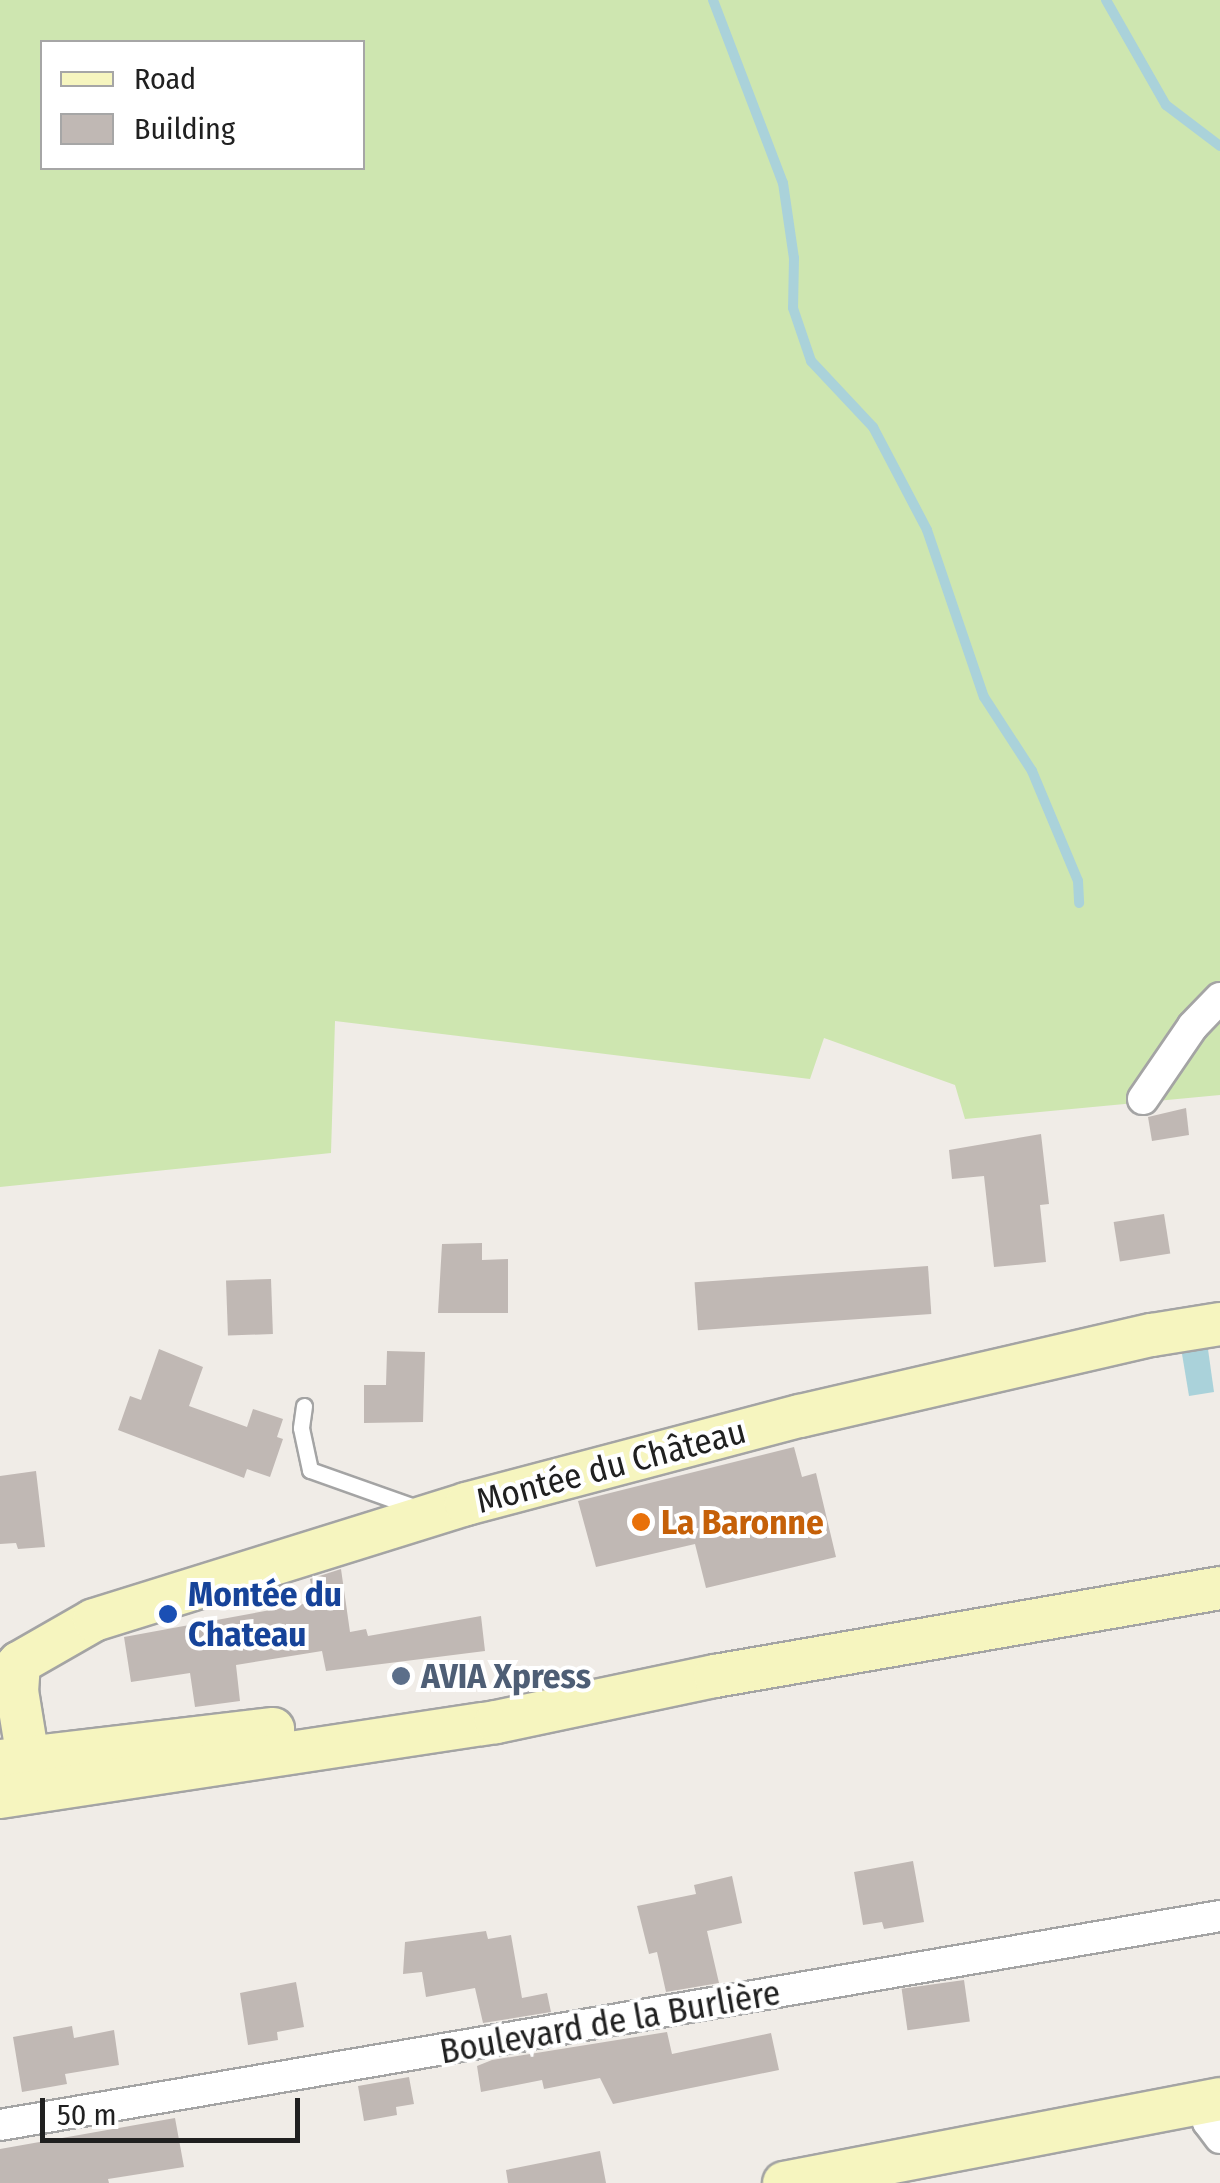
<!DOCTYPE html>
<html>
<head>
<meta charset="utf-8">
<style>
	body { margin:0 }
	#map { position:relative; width:1220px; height:2183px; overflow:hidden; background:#f0ece7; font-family:"Fira Sans Condensed",sans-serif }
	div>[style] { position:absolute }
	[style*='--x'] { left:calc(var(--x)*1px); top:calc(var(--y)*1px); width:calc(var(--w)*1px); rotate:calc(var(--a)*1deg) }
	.grass>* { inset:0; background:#cee6b0 }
	.water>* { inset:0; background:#aad2da }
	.stream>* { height:10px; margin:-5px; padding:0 5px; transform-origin:5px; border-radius:5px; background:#aad2da }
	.building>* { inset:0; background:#c0b8b4; transform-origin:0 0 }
	.roads { filter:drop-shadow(2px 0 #a4a4a4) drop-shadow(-2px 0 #a4a4a4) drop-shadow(0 2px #a4a4a4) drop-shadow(0 -2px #a4a4a4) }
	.lane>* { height:15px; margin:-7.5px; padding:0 7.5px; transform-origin:7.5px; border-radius:7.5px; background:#fff }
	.street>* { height:30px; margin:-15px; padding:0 15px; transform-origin:15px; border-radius:15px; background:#fff }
	.secondary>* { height:42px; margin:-21px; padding:0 21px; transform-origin:21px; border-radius:21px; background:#f6f5bf }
	.dots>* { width:28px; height:28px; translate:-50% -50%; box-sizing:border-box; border:5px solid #fff; border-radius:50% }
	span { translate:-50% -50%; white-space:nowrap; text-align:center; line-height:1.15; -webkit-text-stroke:8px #fff; paint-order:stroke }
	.street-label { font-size:35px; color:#202020 }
	.food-label { font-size:35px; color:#c56008; font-weight:700 }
	.left { translate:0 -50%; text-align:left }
	.transit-label { font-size:35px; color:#164399; font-weight:700 }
	.service-label { font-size:35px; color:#4e5e75; font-weight:700 }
	.legend { position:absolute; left:40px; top:40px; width:325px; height:130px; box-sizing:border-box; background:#fff; border:2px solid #a6a6a6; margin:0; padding:12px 18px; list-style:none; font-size:30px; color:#202020 }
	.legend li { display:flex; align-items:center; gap:20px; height:50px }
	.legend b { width:50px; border:2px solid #a6a6a6 }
	.scale { position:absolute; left:40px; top:2098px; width:260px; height:45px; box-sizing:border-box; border:5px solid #202020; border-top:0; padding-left:12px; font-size:30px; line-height:35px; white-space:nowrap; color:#202020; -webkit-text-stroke:8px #fff; paint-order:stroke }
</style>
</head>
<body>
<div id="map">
	<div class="grass">
		<i style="clip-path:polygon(evenodd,0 0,1220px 0,1220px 1095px,965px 1119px,955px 1085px,824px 1038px,810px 1079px,335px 1021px,331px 1153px,0 1187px,0 0,42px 42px,362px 42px,362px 168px,42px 168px,42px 42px)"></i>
	</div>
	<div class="water">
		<i style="clip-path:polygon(1207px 1342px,1214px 1392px,1189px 1396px,1182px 1354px,1190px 1345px)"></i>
	</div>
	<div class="stream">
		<i style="--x:713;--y:0;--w:196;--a:69.1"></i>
		<i style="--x:783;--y:183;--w:76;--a:81.7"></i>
		<i style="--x:794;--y:258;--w:50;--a:91.1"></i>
		<i style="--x:793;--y:308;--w:56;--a:71.2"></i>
		<i style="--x:811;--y:361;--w:91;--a:46.8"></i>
		<i style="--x:873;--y:427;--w:116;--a:62.3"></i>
		<i style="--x:927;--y:530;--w:176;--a:71.2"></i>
		<i style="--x:984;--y:697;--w:88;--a:57"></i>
		<i style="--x:1032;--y:771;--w:119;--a:67.3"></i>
		<i style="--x:1078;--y:881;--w:22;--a:87"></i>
		<i style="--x:1106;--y:0;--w:121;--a:60.3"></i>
		<i style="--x:1166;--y:105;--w:68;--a:37.2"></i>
	</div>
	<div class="building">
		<i style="clip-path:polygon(1186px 1108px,1189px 1135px,1152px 1141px,1148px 1117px)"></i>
		<i style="clip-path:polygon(1041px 1134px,1049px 1204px,1040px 1205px,1046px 1262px,994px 1267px,984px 1176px,952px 1179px,949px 1150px)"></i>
		<i style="left:1164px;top:1214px;width:40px;height:51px;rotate:81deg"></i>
		<i style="clip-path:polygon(482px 1243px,482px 1260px,508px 1259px,508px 1313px,438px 1313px,442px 1244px)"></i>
		<i style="left:928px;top:1266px;width:48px;height:234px;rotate:86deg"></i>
		<i style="left:271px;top:1279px;width:55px;height:45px;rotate:88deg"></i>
		<i style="clip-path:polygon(159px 1349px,203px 1367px,189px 1406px,247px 1427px,253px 1409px,283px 1419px,277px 1437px,283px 1439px,270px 1477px,247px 1469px,244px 1478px,118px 1430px,130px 1396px,141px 1400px)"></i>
		<i style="clip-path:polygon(387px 1351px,425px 1352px,423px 1422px,364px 1423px,364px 1385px,386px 1385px)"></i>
		<i style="clip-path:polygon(794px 1447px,802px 1477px,816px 1473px,836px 1557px,706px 1588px,695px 1544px,596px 1567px,578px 1501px)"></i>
		<i style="clip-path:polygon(36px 1471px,45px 1547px,18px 1549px,16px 1543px,0 1544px,0 1476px)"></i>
		<i style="clip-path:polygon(341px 1569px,350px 1632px,366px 1629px,368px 1636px,481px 1616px,485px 1651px,326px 1671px,322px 1651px,236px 1665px,240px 1701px,195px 1707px,190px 1673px,131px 1682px,124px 1637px,314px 1602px,310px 1579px)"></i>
		<i style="clip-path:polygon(913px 1861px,924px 1922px,884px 1929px,882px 1922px,863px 1925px,854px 1872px)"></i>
		<i style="clip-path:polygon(732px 1876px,742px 1923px,707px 1931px,719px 1983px,666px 1992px,657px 1952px,649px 1954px,637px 1906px,696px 1894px,694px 1885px)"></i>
		<i style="clip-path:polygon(486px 1931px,488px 1939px,511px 1935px,522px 1998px,547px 1993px,551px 2012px,483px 2023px,475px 1988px,426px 1997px,422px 1972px,403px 1974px,405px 1942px)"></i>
		<i style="left:964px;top:1980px;width:42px;height:63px;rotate:82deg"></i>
		<i style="clip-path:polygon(296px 1982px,304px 2027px,277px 2032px,278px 2040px,248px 2045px,240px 1993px)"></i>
		<i style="clip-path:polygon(72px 2026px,74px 2038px,114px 2030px,119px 2065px,65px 2074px,67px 2084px,22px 2092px,13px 2037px)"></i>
		<i style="clip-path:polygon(667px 2032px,672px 2054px,771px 2033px,779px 2070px,613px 2104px,600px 2078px,544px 2089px,542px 2080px,481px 2092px,477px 2066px,492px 2060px)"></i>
		<i style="clip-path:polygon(409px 2077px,414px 2104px,396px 2107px,397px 2115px,364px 2121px,358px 2086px)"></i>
		<i style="clip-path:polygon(175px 2118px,184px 2167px,108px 2179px,109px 2183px,0 2183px,0 2149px)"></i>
		<i style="clip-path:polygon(600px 2151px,606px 2183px,508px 2183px,506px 2170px)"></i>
	</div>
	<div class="roads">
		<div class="lane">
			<i style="--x:304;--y:1406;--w:22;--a:98"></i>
			<i style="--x:301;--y:1428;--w:43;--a:77.9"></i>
			<i style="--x:310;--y:1470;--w:117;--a:19.5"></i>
		</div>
		<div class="street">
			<i style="--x:1143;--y:1099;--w:88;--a:-55.6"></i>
			<i style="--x:1193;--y:1026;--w:39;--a:-46"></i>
			<i style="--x:1202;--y:2101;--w:22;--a:74"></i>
			<i style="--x:1208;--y:2122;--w:20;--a:53"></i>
			<i style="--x:0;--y:2125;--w:1238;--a:-9.72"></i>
		</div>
		<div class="secondary">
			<i style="--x:19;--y:1663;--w:28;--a:94"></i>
			<i style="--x:17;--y:1691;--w:68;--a:80.7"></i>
			<i style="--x:0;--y:1683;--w:28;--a:-46"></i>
			<i style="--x:19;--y:1663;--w:86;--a:-29.8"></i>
			<i style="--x:94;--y:1620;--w:390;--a:-17.3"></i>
			<i style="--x:466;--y:1504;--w:345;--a:-14.8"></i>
			<i style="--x:800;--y:1416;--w:361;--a:-13"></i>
			<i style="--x:1152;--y:1335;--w:69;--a:-9.2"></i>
			<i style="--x:0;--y:1761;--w:275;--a:-6.7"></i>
			<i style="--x:0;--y:1797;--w:502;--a:-8.6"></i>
			<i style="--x:496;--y:1722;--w:224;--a:-11.9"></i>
			<i style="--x:715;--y:1676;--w:513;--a:-9.88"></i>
			<i style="--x:784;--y:2183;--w:444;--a:-10.9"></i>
		</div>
	</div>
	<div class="dots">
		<i style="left:641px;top:1522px;background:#e8710a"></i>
		<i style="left:168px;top:1614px;background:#1a4fb4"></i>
		<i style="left:401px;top:1676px;background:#5c6f8a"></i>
	</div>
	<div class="street-label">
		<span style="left:611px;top:1466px;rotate:-15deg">Montée du Château</span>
		<span style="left:610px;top:2022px;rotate:-10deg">Boulevard de la Burlière</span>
	</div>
	<div class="food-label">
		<span class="left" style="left:661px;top:1522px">La Baronne</span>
	</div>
	<div class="transit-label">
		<span class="left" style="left:188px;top:1614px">Montée du<br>Chateau</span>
	</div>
	<div class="service-label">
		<span class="left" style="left:421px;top:1676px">AVIA Xpress</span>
	</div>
	<ul class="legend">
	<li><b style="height:12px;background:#f6f5bf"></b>Road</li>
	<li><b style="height:28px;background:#c0b8b4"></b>Building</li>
	</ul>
	<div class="scale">50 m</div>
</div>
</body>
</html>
